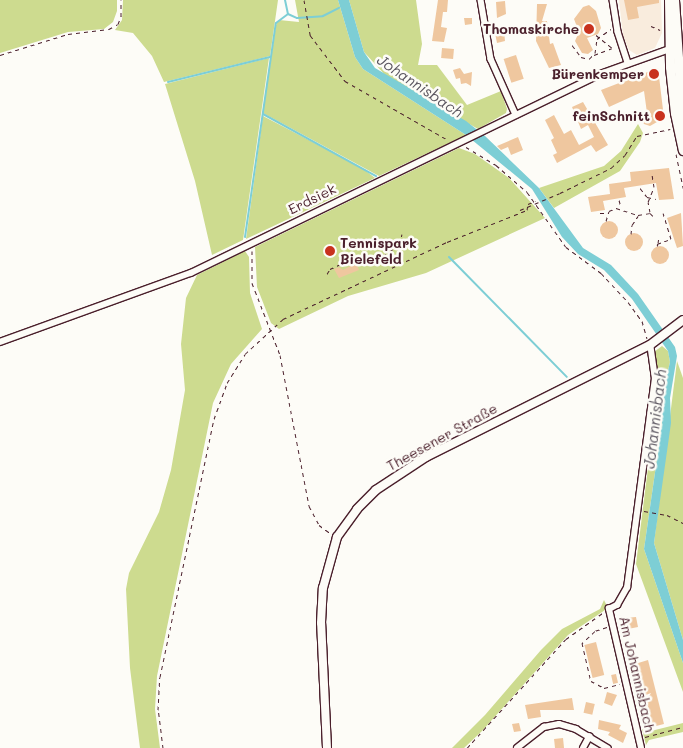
<!DOCTYPE html>
<html>
<head>
<meta charset="utf-8">
<style>
	body { margin:0 }
	#map { position:relative; width:683px; height:748px; overflow:hidden; background:#fdfcf7; font-family:Mali,sans-serif }
	div>[style] { position:absolute }
	[style*='--x'] { left:calc(var(--x)*1px); top:calc(var(--y)*1px); width:calc(var(--w)*1px); rotate:calc(var(--a)*1deg) }
	.built>* { inset:0; background:#f9ecdd }
	.green>* { inset:0; background:#cddb8f }
	.water>* { inset:0; background:#7dced5 }
	.stream>* { height:2px; margin:-1px; padding:0 1px; transform-origin:1px; border-radius:1px; background:#7dced5 }
	.building>* { inset:0; background:#efc79f; transform-origin:0 0 }
	.round { border-radius:50% }
	.path>* { height:1px; margin-top:-0.5px; transform-origin:0; background:repeating-linear-gradient(90deg,#4a1f2b 0 4px,transparent 0 8px) }
	.roads { filter:drop-shadow(1px 0 #4a1f2b) drop-shadow(-1px 0 #4a1f2b) drop-shadow(0 1px #4a1f2b) drop-shadow(0 -1px #4a1f2b) }
	.minor>* { height:5.5px; margin:-2.75px; padding:0 2.75px; transform-origin:2.75px; border-radius:2.75px; background:#fdfcf7 }
	.tertiary>* { height:8px; margin:-4px; padding:0 4px; transform-origin:4px; border-radius:4px; background:#fdfcf7 }
	.secondary>* { height:9px; margin:-4.5px; padding:0 4.5px; transform-origin:4.5px; border-radius:4.5px; background:#fdfcf7 }
	.path-bridge>* { height:1px; margin-top:-0.5px; transform-origin:0; background:repeating-linear-gradient(90deg,#4a1f2b 0 4px,transparent 0 8px) }
	.dots>* { width:14px; height:14px; translate:-50% -50%; box-sizing:border-box; border:2px solid #fdfcf7; border-radius:50% }
	span { translate:-50% -50%; white-space:nowrap; text-align:center; line-height:1.15; -webkit-text-stroke:5px #fdfcf7; paint-order:stroke }
	.poi-label { font-size:14px; color:#4a1f2b; font-weight:700 }
	.right { translate:-100% -50%; text-align:right }
	.left { translate:0 -50%; text-align:left }
	.street-label { font-size:14px; color:#4a1f2b }
	.water-label { font-size:15px; color:#59545e; font-style:italic }
</style>
</head>
<body>
<div id="map">
	<div class="built">
		<i style="clip-path:polygon(619px 0,661px 0,662px 33px,655px 48px,637px 55px,629px 50px,623px 35px)"></i>
	</div>
	<div class="green">
		<i style="clip-path:polygon(0 0,117px 0,117px 11px,113px 22px,104px 29px,68px 32px,0 53px)"></i>
		<i style="clip-path:polygon(123px 0,278px 0,270px 56px,164px 82px,152px 56px,133px 33px,115px 30px,122px 20px)"></i>
		<i style="clip-path:polygon(295px 0,338px 0,355px 57px,363px 69px,466px 135px,379px 176px,263px 113px,276px 25px,279px 20px,299px 22px)"></i>
		<i style="clip-path:polygon(349px 0,416px 0,422px 44px,418px 65px,437px 65px,467px 105px,501px 91px,507px 109px,506px 113px,478px 129px,386px 76px,364px 52px)"></i>
		<i style="clip-path:polygon(269px 58px,243px 240px,212px 255px,195px 181px,165px 84px)"></i>
		<i style="clip-path:polygon(263px 116px,362px 168px,375px 178px,246px 239px)"></i>
		<i style="clip-path:polygon(638px 124px,643px 133px,640px 142px,620px 171px,554px 208px,539px 188px,604px 166px,621px 151px)"></i>
		<i style="clip-path:polygon(459px 148px,475px 154px,509px 178px,545px 218px,426px 273px,348px 296px,279px 329px,271px 323px,257px 287px,255px 247px)"></i>
		<i style="clip-path:polygon(245px 251px,249px 257px,250px 293px,262px 329px,231px 364px,213px 403px,157px 676px,155px 709px,160px 748px,140px 748px,130px 668px,126px 589px,129px 573px,159px 512px,171px 470px,185px 390px,181px 344px,186px 298px,197px 275px)"></i>
		<i style="clip-path:polygon(662px 346px,668px 351px,670px 362px,662px 396px,662px 424px,644px 549px,683px 663px,683px 692px,636px 564px,659px 380px,654px 352px)"></i>
		<i style="clip-path:polygon(677px 361px,683px 378px,683px 640px,654px 543px)"></i>
		<i style="clip-path:polygon(604px 600px,608px 608px,568px 635px,482px 731px,464px 748px,452px 748px,485px 715px,541px 650px,562px 629px,600px 609px)"></i>
		<i style="clip-path:polygon(683px 723px,683px 732px,649px 740px,646px 745px,642px 729px,647px 732px)"></i>
	</div>
	<div class="water">
		<i style="clip-path:polygon(338px 0,349px 0,364px 52px,375px 68px,466px 121px,485px 136px,539px 188px,583px 248px,611px 265px,638px 294px,675px 347px,677px 356px,670px 398px,671px 423px,654px 543px,683px 640px,683px 663px,644px 549px,662px 424px,662px 396px,670px 362px,668px 351px,632px 299px,604px 270px,578px 254px,562px 237px,532px 189px,466px 135px,363px 69px,355px 57px)"></i>
	</div>
	<div class="stream">
		<i style="--x:285;--y:0;--w:14;--a:78"></i>
		<i style="--x:288;--y:14;--w:10;--a:24"></i>
		<i style="--x:297;--y:18;--w:26;--a:-4"></i>
		<i style="--x:323;--y:16;--w:18;--a:-27"></i>
		<i style="--x:168;--y:82;--w:105;--a:-13.8"></i>
		<i style="--x:263;--y:114;--w:129;--a:28.8"></i>
		<i style="--x:245;--y:237;--w:216;--a:-81.8"></i>
		<i style="--x:276;--y:23;--w:15;--a:-37"></i>
		<i style="--x:449;--y:257;--w:168;--a:45.5"></i>
	</div>
	<div class="building">
		<i style="clip-path:polygon(438px 0,448px 0,447px 12px,443px 12px,441px 27px,447px 28px,444px 42px,432px 41px)"></i>
		<i style="clip-path:polygon(624px 0,659px 0,659px 3px,637px 7px,639px 18px,628px 20px)"></i>
		<i style="clip-path:polygon(505px 1px,506px 14px,497px 18px,496px 2px)"></i>
		<i style="clip-path:polygon(537px 4px,547px 4px,542px 21px,547px 21px,550px 44px,553px 43px,561px 65px,549px 68px,536px 41px)"></i>
		<i style="clip-path:polygon(589px 5px,596px 11px,601px 28px,598px 34px,587px 38px,593px 50px,588px 54px,582px 53px,575px 41px,579px 32px,574px 19px,583px 7px)"></i>
		<i style="clip-path:polygon(464px 18px,472px 18px,472px 24px,465px 25px)"></i>
		<i style="clip-path:polygon(504px 31px,505px 41px,497px 43px,495px 33px)"></i>
		<i style="left:442px;top:48px;width:12px;height:10px;rotate:5deg"></i>
		<i style="left:516px;top:55px;width:25px;height:13px;rotate:72deg"></i>
		<i style="clip-path:polygon(460px 68px,464px 74px,472px 72px,471px 86px,466px 83px,461px 84px,460px 78px,456px 79px,453px 70px)"></i>
		<i style="clip-path:polygon(658px 68px,664px 118px,650px 126px,644px 124px,640px 116px,647px 113px,644px 91px,609px 107px,601px 90px)"></i>
		<i style="clip-path:polygon(583px 102px,608px 145px,596px 152px,591px 145px,557px 163px,553px 155px,557px 153px,551px 140px,554px 138px,545px 120px,554px 115px,564px 134px,571px 130px,579px 145px,594px 137px,588px 125px,581px 129px,572px 107px)"></i>
		<i style="clip-path:polygon(518px 137px,523px 150px,511px 155px,508px 147px,501px 150px,497px 146px)"></i>
		<i style="clip-path:polygon(669px 168px,674px 199px,659px 200px,656px 183px,624px 188px,626px 197px,603px 201px,605px 210px,591px 212px,588px 197px,610px 194px,609px 184px,631px 181px,630px 172px)"></i>
		<i style="clip-path:polygon(681px 213px,683px 246px,677px 248px,667px 218px)"></i>
		<i class="round" style="left:600px;top:221px;width:18px;height:18px"></i>
		<i class="round" style="left:625px;top:233px;width:18px;height:18px"></i>
		<i class="round" style="left:651px;top:246px;width:18px;height:18px"></i>
		<i style="clip-path:polygon(356px 263px,359px 270px,339px 278px,334px 269px,339px 267px,343px 270px)"></i>
		<i style="clip-path:polygon(636px 617px,638px 627px,628px 629px,625px 618px)"></i>
		<i style="left:596px;top:642px;width:34px;height:12px;rotate:76deg"></i>
		<i style="clip-path:polygon(648px 660px,664px 724px,652px 727px,648px 706px,645px 704px,651px 693px,643px 696px,635px 675px,635px 664px)"></i>
		<i style="left:616px;top:674px;width:9px;height:5px;rotate:77deg"></i>
		<i style="clip-path:polygon(607px 692px,617px 695px,612px 706px,604px 703px)"></i>
		<i style="clip-path:polygon(572px 698px,574px 710px,540px 710px,541px 717px,528px 719px,525px 705px)"></i>
		<i style="left:586px;top:702px;width:9px;height:11px;rotate:13deg"></i>
		<i style="clip-path:polygon(599px 720px,621px 725px,619px 729px,627px 733px,623px 743px,608px 735px,610px 732px,598px 729px)"></i>
		<i style="clip-path:polygon(519px 723px,521px 731px,514px 732px,512px 724px)"></i>
		<i style="left:563px;top:738px;width:10px;height:9px;rotate:84deg"></i>
	</div>
	<div class="path">
		<i style="--x:304;--y:0;--w:36;--a:80"></i>
		<i style="--x:310;--y:35;--w:58;--a:52.7"></i>
		<i style="--x:345;--y:81;--w:119;--a:29.8"></i>
		<i style="--x:651;--y:26;--w:10;--a:24"></i>
		<i style="--x:596;--y:35;--w:21;--a:39"></i>
		<i style="--x:572;--y:45;--w:15;--a:53"></i>
		<i style="--x:581;--y:57;--w:8;--a:14"></i>
		<i style="--x:589;--y:59;--w:8;--a:-45"></i>
		<i style="--x:595;--y:53;--w:14;--a:-82"></i>
		<i style="--x:597;--y:39;--w:17;--a:-36"></i>
		<i style="--x:0;--y:55;--w:71;--a:-17.2"></i>
		<i style="--x:68;--y:34;--w:41;--a:-7"></i>
		<i style="--x:109;--y:29;--w:10;--a:-29"></i>
		<i style="--x:118;--y:24;--w:9;--a:-69"></i>
		<i style="--x:121;--y:16;--w:16;--a:-90"></i>
		<i style="--x:594;--y:55;--w:19;--a:-21"></i>
		<i style="--x:466;--y:147;--w:35;--a:31"></i>
		<i style="--x:496;--y:165;--w:41;--a:41.1"></i>
		<i style="--x:527;--y:192;--w:67;--a:54.7"></i>
		<i style="--x:566;--y:247;--w:44;--a:36.6"></i>
		<i style="--x:601;--y:273;--w:40;--a:47"></i>
		<i style="--x:628;--y:302;--w:24;--a:54"></i>
		<i style="--x:642;--y:321;--w:18;--a:74"></i>
		<i style="--x:676;--y:154;--w:35;--a:78"></i>
		<i style="--x:640;--y:188;--w:11;--a:52"></i>
		<i style="--x:647;--y:197;--w:9;--a:13"></i>
		<i style="--x:560;--y:193;--w:57;--a:-26.1"></i>
		<i style="--x:611;--y:168;--w:19;--a:-43"></i>
		<i style="--x:625;--y:155;--w:22;--a:-58"></i>
		<i style="--x:637;--y:136;--w:34;--a:-12"></i>
		<i style="--x:619;--y:200;--w:7;--a:74"></i>
		<i style="--x:650;--y:212;--w:10;--a:-101"></i>
		<i style="--x:648;--y:202;--w:16;--a:-68"></i>
		<i style="--x:654;--y:187;--w:13;--a:-99"></i>
		<i style="--x:600;--y:213;--w:7;--a:0"></i>
		<i style="--x:606;--y:221;--w:10;--a:-73"></i>
		<i style="--x:609;--y:211;--w:8;--a:-23"></i>
		<i style="--x:616;--y:208;--w:23;--a:18"></i>
		<i style="--x:638;--y:215;--w:12;--a:-9"></i>
		<i style="--x:650;--y:213;--w:4;--a:45"></i>
		<i style="--x:631;--y:234;--w:9;--a:-84"></i>
		<i style="--x:632;--y:225;--w:11;--a:-56"></i>
		<i style="--x:658;--y:243;--w:6;--a:-81"></i>
		<i style="--x:658;--y:246;--w:2;--a:-117"></i>
		<i style="--x:657;--y:244;--w:15;--a:-20"></i>
		<i style="--x:671;--y:239;--w:27;--a:-107"></i>
		<i style="--x:252;--y:251;--w:32;--a:90"></i>
		<i style="--x:252;--y:283;--w:77;--a:68.7"></i>
		<i style="--x:280;--y:355;--w:154;--a:79.1"></i>
		<i style="--x:309;--y:506;--w:21;--a:62"></i>
		<i style="--x:319;--y:525;--w:14;--a:36"></i>
		<i style="--x:327;--y:274;--w:6;--a:-59"></i>
		<i style="--x:330;--y:269;--w:23;--a:-25"></i>
		<i style="--x:351;--y:259;--w:15;--a:20"></i>
		<i style="--x:365;--y:264;--w:20;--a:-24"></i>
		<i style="--x:383;--y:256;--w:21;--a:-35"></i>
		<i style="--x:400;--y:244;--w:10;--a:-79"></i>
		<i style="--x:644;--y:511;--w:23;--a:10"></i>
		<i style="--x:667;--y:515;--w:18;--a:27"></i>
		<i style="--x:607;--y:627;--w:13;--a:162"></i>
		<i style="--x:595;--y:631;--w:18;--a:137"></i>
		<i style="--x:582;--y:643;--w:39;--a:77"></i>
		<i style="--x:591;--y:681;--w:15;--a:28"></i>
		<i style="--x:604;--y:688;--w:16;--a:-14"></i>
		<i style="--x:645;--y:737;--w:39;--a:-15"></i>
		<i style="--x:163;--y:748;--w:38;--a:-97"></i>
		<i style="--x:158;--y:710;--w:33;--a:-87"></i>
		<i style="--x:160;--y:677;--w:264;--a:-78.2"></i>
		<i style="--x:214;--y:419;--w:38;--a:-70"></i>
		<i style="--x:227;--y:383;--w:34;--a:-58"></i>
		<i style="--x:245;--y:354;--w:52;--a:-42.6"></i>
		<i style="--x:283;--y:319;--w:181;--a:-25.2"></i>
		<i style="--x:447;--y:242;--w:86;--a:-21.8"></i>
		<i style="--x:527;--y:210;--w:6;--a:-81"></i>
		<i style="--x:528;--y:204;--w:8;--a:-23"></i>
		<i style="--x:467;--y:748;--w:147;--a:-47.8"></i>
		<i style="--x:566;--y:639;--w:47;--a:-35.4"></i>
	</div>
	<div class="roads">
		<div class="minor">
			<i style="--x:481;--y:0;--w:60;--a:80.4"></i>
			<i style="--x:491;--y:59;--w:61;--a:65.9"></i>
			<i style="--x:613;--y:0;--w:32;--a:81"></i>
			<i style="--x:618;--y:32;--w:33;--a:72"></i>
			<i style="--x:0;--y:342;--w:203;--a:-19.9"></i>
			<i style="--x:191;--y:273;--w:455;--a:-25.9"></i>
			<i style="--x:600;--y:74;--w:74;--a:-19.7"></i>
			<i style="--x:517;--y:748;--w:34;--a:-38"></i>
			<i style="--x:544;--y:727;--w:15;--a:-11"></i>
			<i style="--x:559;--y:724;--w:18;--a:16"></i>
			<i style="--x:576;--y:729;--w:37;--a:31"></i>
			<i style="--x:583;--y:748;--w:13;--a:-61"></i>
			<i style="--x:641;--y:748;--w:143;--a:-103"></i>
			<i style="--x:609;--y:609;--w:9;--a:-27"></i>
			<i style="--x:617;--y:605;--w:20;--a:-60"></i>
			<i style="--x:627;--y:588;--w:211;--a:-82.4"></i>
			<i style="--x:655;--y:379;--w:34;--a:-98"></i>
		</div>
		<div class="tertiary">
			<i style="--x:327;--y:748;--w:125;--a:-92.7"></i>
			<i style="--x:321;--y:623;--w:35;--a:-87"></i>
			<i style="--x:323;--y:588;--w:53;--a:-74.6"></i>
			<i style="--x:337;--y:537;--w:34;--a:-54"></i>
			<i style="--x:357;--y:509;--w:27;--a:-45"></i>
			<i style="--x:376;--y:490;--w:60;--a:-33.4"></i>
			<i style="--x:426;--y:457;--w:250;--a:-26.6"></i>
			<i style="--x:650;--y:345;--w:41;--a:-37.1"></i>
		</div>
		<div class="secondary">
			<i style="--x:669;--y:0;--w:67;--a:89.1"></i>
			<i style="--x:670;--y:67;--w:46;--a:83.8"></i>
			<i style="--x:675;--y:113;--w:38;--a:78"></i>
			<i style="--x:674;--y:0;--w:130;--a:86"></i>
		</div>
	</div>
	<div class="path-bridge">
		<i style="--x:520;--y:210;--w:43;--a:-23"></i>
	</div>
	<div class="dots">
		<i style="left:589px;top:29px;background:#c8321e"></i>
		<i style="left:654px;top:74px;background:#c8321e"></i>
		<i style="left:660px;top:116px;background:#c8321e"></i>
		<i style="left:330px;top:251px;background:#c8321e"></i>
	</div>
	<div class="poi-label">
		<span class="right" style="left:579px;top:29px">Thomaskirche</span>
		<span class="right" style="left:644px;top:74px">Bürenkemper</span>
		<span class="right" style="left:650px;top:116px">feinSchnitt</span>
		<span class="left" style="left:340px;top:251px">Tennispark<br>Bielefeld</span>
	</div>
	<div class="street-label">
		<span style="left:312px;top:199px;rotate:-26deg">Erdsiek</span>
		<span style="left:442px;top:437px;rotate:-29deg">Theesener Straße</span>
		<span style="left:637px;top:674px;rotate:77deg">Am Johannisbach</span>
	</div>
	<div class="water-label">
		<span style="left:420px;top:86px;rotate:34deg">Johannisbach</span>
		<span style="left:655px;top:419px;rotate:-83deg">Johannisbach</span>
	</div>
</div>
</body>
</html>
